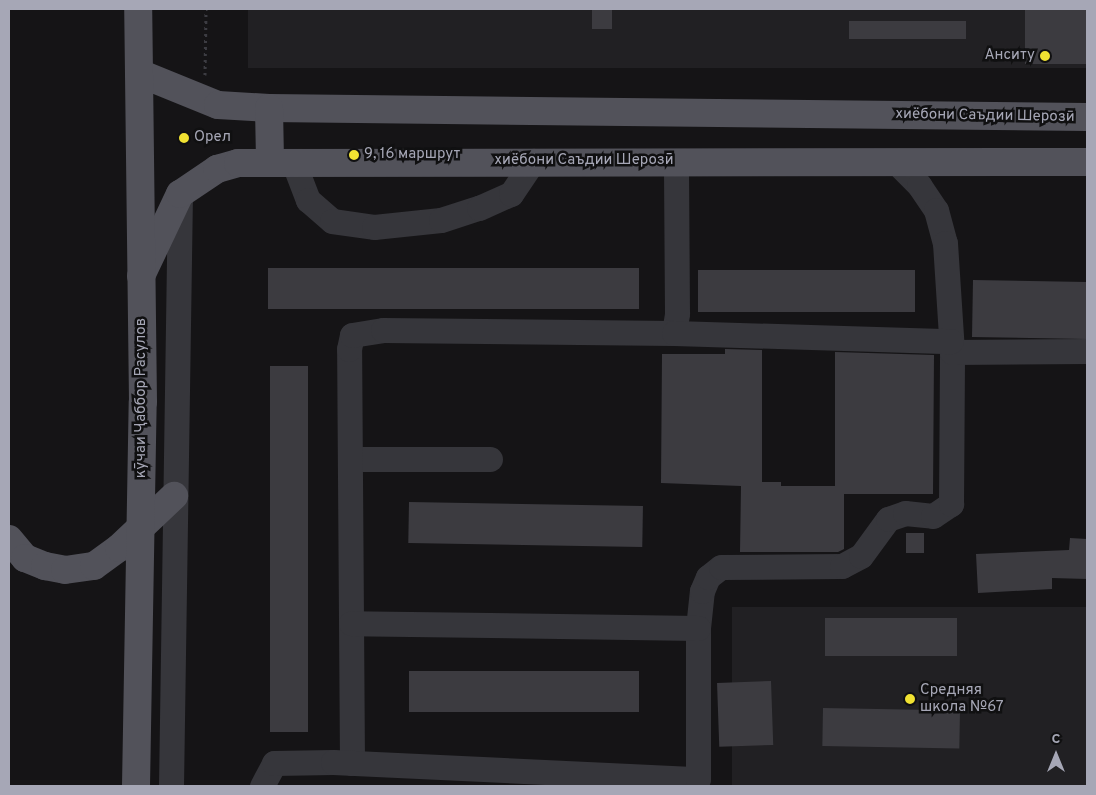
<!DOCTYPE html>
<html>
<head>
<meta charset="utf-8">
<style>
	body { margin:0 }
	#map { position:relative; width:1096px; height:795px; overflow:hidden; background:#151416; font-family:Overpass,sans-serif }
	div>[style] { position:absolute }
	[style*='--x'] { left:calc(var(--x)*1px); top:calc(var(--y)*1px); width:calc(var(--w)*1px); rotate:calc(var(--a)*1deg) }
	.built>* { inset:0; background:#212023; transform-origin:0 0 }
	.building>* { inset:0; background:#3c3b40; transform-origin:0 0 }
	.path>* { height:3px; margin-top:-1.5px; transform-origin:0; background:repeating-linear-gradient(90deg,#3c3c42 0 2.5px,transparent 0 6.5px) }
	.minor>* { height:25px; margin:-12.5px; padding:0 12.5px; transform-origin:12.5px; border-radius:12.5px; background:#36363b }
	.major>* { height:28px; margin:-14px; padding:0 14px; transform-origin:14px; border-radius:14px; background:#52525a }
	.dots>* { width:14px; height:14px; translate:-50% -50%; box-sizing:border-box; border:2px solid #101011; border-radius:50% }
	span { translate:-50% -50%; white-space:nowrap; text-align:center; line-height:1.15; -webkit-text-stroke:5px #101011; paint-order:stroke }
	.poi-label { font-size:15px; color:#a6a7b6 }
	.right { translate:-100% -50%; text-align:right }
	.left { translate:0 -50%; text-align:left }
	.street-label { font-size:15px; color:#a6a7b6 }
	.frame { position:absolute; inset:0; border:10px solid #a6a7b6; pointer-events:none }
	.north { position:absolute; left:1031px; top:730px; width:50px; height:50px; -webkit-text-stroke:4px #101011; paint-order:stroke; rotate:0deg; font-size:14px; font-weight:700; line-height:20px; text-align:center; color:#a6a7b6 }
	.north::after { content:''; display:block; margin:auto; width:18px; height:22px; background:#a6a7b6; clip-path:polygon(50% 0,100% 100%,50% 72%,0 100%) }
</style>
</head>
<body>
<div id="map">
	<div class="built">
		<i style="left:248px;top:9px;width:839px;height:59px"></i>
		<i style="left:1087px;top:607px;width:179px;height:355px;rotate:90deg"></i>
	</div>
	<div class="building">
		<i style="left:592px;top:9px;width:20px;height:20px"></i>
		<i style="left:1025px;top:9px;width:62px;height:55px"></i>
		<i style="left:849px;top:21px;width:117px;height:18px"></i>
		<i style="left:268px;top:268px;width:371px;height:41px"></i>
		<i style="left:698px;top:270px;width:217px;height:42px"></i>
		<i style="left:973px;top:280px;width:114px;height:57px;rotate:1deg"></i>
		<i style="clip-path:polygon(725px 349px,762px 350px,762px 482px,781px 482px,781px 486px,835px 486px,835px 352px,934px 355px,933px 494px,844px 494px,844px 549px,838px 552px,740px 552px,741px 486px,661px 483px,662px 354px,725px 354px)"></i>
		<i style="left:270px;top:366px;width:38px;height:366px"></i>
		<i style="left:409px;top:502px;width:234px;height:41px;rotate:1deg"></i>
		<i style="left:906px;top:533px;width:18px;height:20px"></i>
		<i style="clip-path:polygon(1070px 538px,1087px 539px,1087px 579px,1052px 578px,1052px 589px,978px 593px,976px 554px,1069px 550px)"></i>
		<i style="left:825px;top:618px;width:132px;height:38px"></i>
		<i style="left:409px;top:671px;width:230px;height:41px"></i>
		<i style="left:771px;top:681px;width:64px;height:54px;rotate:88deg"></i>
		<i style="left:823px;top:708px;width:137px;height:38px;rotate:1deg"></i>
	</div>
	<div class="path">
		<i style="--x:205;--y:75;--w:66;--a:-89.1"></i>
	</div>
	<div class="minor">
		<i style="--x:293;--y:161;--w:42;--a:69"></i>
		<i style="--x:308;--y:200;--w:32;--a:41"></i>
		<i style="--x:332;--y:221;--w:42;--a:8.1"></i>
		<i style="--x:374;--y:227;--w:67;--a:-6"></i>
		<i style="--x:441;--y:220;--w:40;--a:-18"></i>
		<i style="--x:479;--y:208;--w:35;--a:-24"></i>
		<i style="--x:511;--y:194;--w:40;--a:-56"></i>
		<i style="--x:896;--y:162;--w:33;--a:45"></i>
		<i style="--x:919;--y:185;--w:30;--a:56"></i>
		<i style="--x:936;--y:210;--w:34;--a:75"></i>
		<i style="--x:945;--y:243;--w:109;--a:86.3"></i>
		<i style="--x:674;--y:333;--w:20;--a:-81"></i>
		<i style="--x:677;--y:313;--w:151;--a:-90.4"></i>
		<i style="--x:350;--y:459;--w:140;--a:0"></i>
		<i style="--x:698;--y:628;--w:37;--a:-84"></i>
		<i style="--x:702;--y:591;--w:15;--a:-67"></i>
		<i style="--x:708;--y:577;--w:16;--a:-38"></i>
		<i style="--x:721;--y:567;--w:121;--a:-0.5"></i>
		<i style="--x:842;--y:566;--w:21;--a:-28"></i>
		<i style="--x:861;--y:556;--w:46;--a:-53.9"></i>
		<i style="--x:888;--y:519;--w:18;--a:-19"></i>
		<i style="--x:905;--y:513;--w:28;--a:6"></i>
		<i style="--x:933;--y:516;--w:22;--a:-34"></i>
		<i style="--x:951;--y:504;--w:152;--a:-89.6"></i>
		<i style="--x:952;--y:352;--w:135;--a:-0.4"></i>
		<i style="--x:352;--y:763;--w:414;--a:-90.4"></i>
		<i style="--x:349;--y:349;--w:14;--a:-78"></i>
		<i style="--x:352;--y:335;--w:31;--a:-9"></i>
		<i style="--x:383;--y:330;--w:291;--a:0.6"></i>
		<i style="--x:674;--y:333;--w:277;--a:1.7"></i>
		<i style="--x:171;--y:786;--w:590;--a:-89.13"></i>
		<i style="--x:262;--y:786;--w:26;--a:-62"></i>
		<i style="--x:274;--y:763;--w:59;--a:-1"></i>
		<i style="--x:333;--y:762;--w:365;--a:2.7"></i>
		<i style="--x:698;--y:779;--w:151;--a:-90"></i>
		<i style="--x:698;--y:628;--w:347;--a:-179.2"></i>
	</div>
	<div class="major">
		<i style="--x:139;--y:73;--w:85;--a:22.1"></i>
		<i style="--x:218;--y:105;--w:51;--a:3.4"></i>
		<i style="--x:269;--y:108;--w:818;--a:0.63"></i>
		<i style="--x:269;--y:108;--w:53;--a:88.9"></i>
		<i style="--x:141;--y:276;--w:91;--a:-64.6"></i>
		<i style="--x:180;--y:194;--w:45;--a:-34"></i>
		<i style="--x:217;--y:169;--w:22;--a:-16"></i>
		<i style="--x:238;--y:163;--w:849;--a:-0.07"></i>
		<i style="--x:9;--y:539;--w:25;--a:50"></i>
		<i style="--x:25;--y:558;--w:22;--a:22"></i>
		<i style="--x:45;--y:566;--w:20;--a:11"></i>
		<i style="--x:65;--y:570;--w:29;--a:-8"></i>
		<i style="--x:94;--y:566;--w:31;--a:-36"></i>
		<i style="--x:119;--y:548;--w:76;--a:-43.4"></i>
		<i style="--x:136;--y:786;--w:384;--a:-89"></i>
		<i style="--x:143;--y:402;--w:393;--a:-90.7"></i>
	</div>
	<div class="dots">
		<i style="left:1045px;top:56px;background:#f1e232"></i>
		<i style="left:184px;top:138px;background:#f1e232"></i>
		<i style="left:354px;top:155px;background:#f1e232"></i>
		<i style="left:910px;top:699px;background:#f1e232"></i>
	</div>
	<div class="poi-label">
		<span class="right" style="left:1035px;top:56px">Анситу</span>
		<span class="left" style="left:194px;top:138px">Орел</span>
		<span class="left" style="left:364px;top:155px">9, 16 маршрут</span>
		<span class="left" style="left:920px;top:699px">Средняя<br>школа №67</span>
	</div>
	<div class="street-label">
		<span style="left:985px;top:116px;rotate:1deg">хиёбони Саъдии Шерозӣ</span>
		<span style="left:584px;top:161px">хиёбони Саъдии Шерозӣ</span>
		<span style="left:142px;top:398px;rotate:-90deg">кӯчаи Ҷаббор Расулов</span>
	</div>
	<div class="frame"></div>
	<div class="north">С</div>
</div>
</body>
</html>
